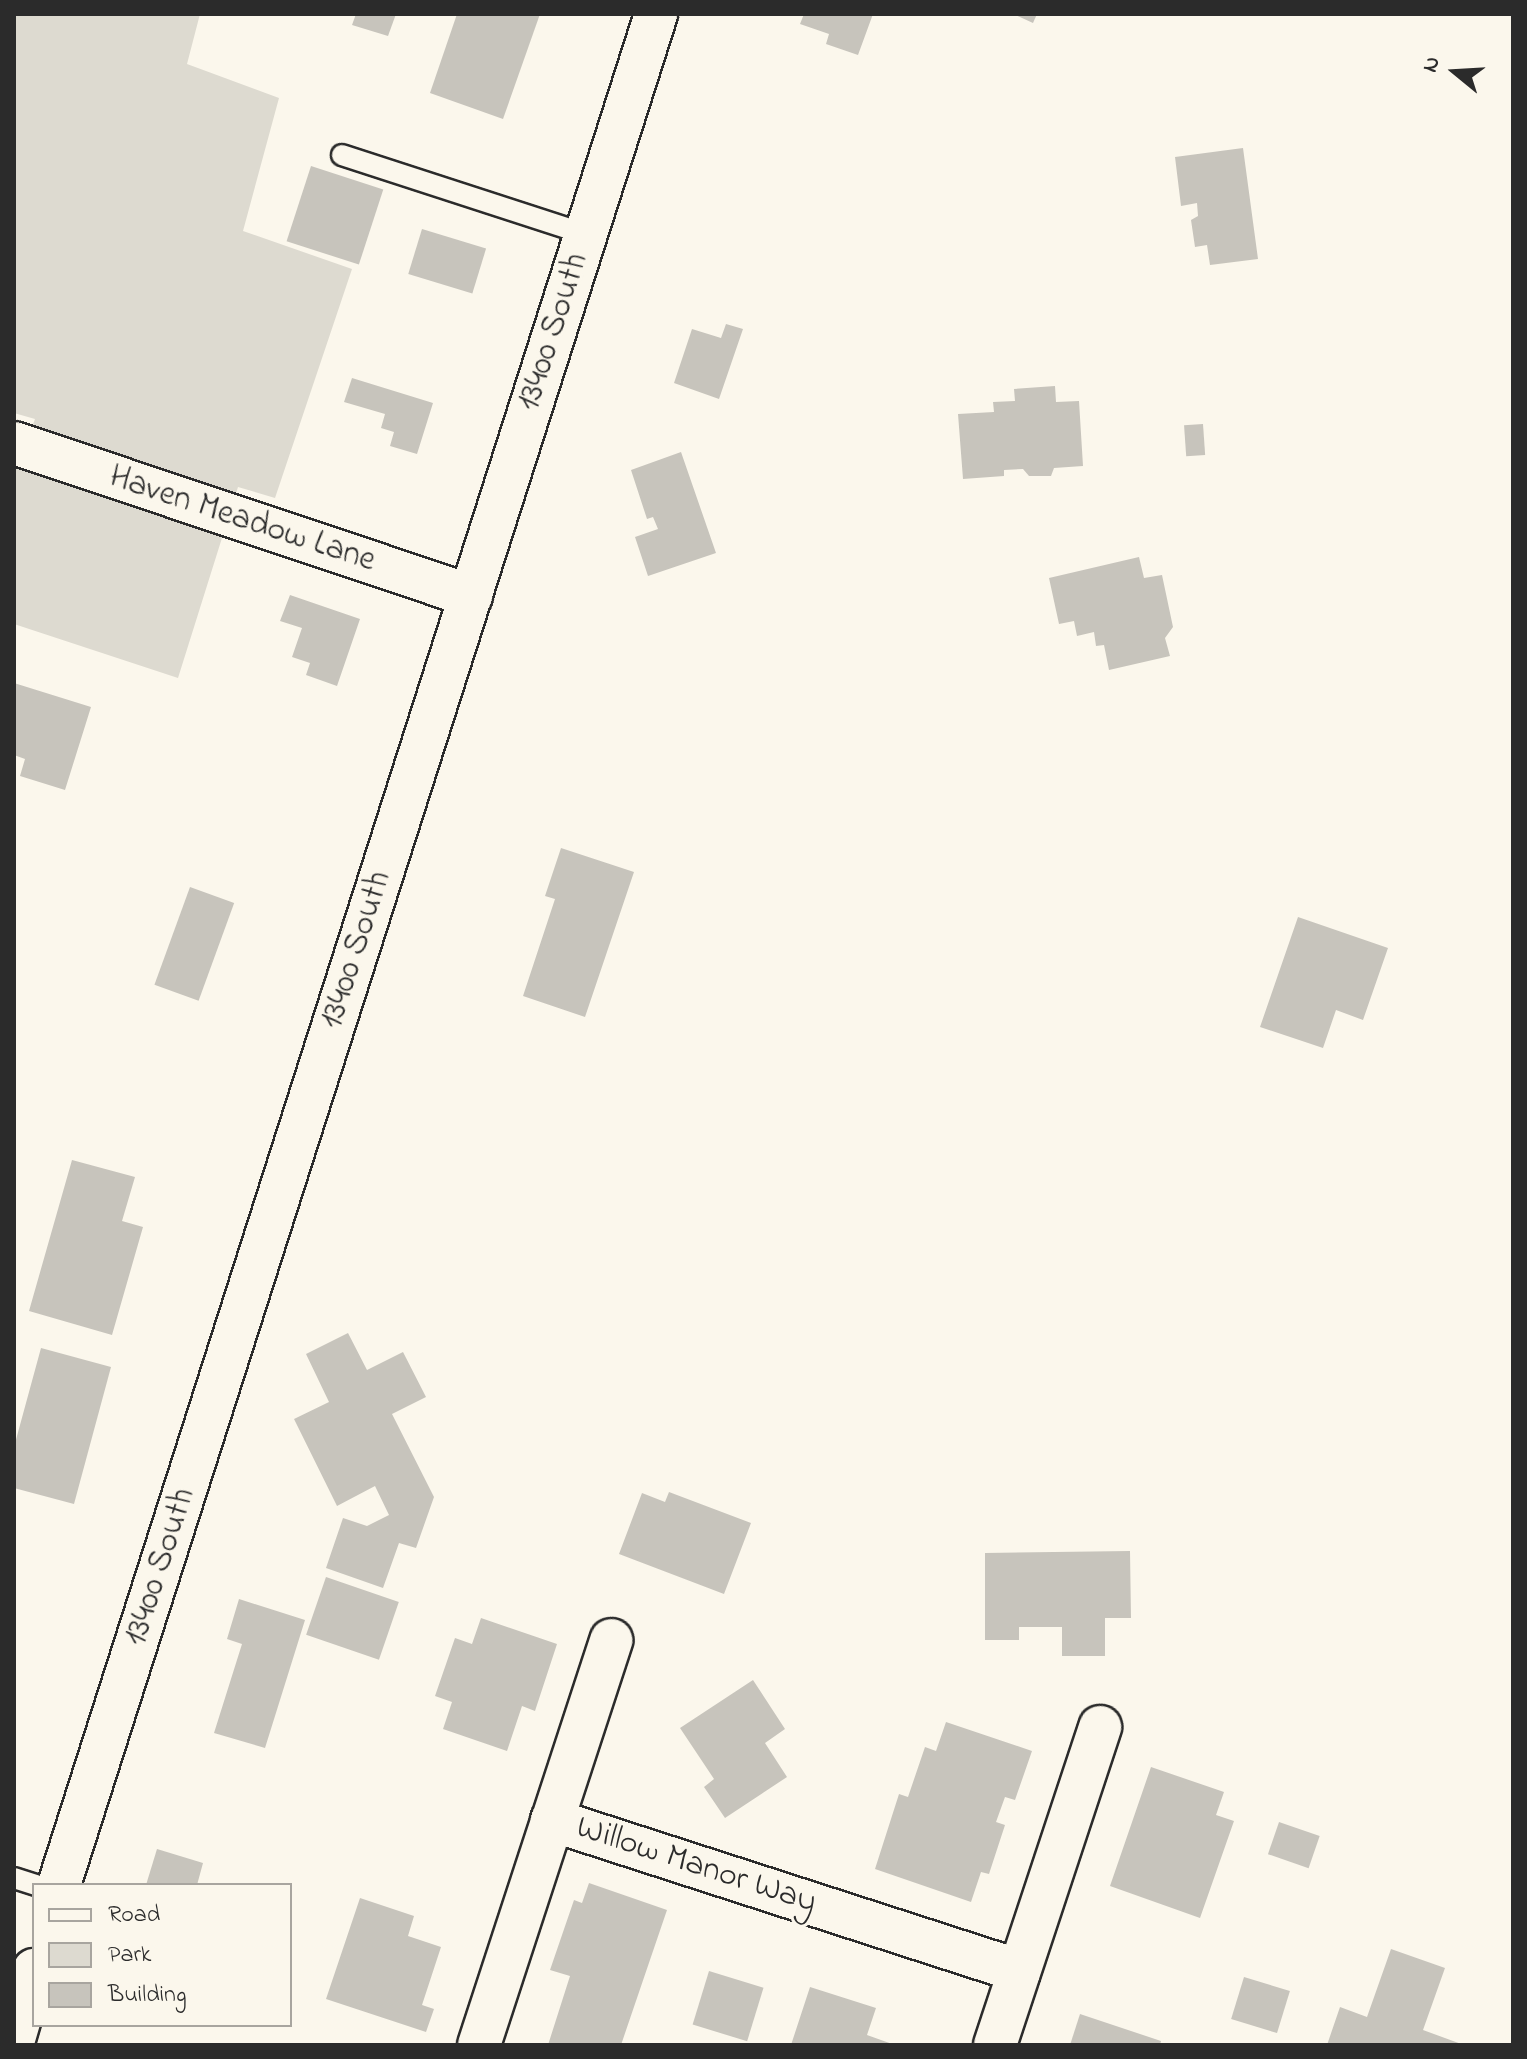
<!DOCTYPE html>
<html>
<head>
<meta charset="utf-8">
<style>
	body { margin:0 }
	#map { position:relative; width:1527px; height:2059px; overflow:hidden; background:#fbf7ec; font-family:"Indie Flower",sans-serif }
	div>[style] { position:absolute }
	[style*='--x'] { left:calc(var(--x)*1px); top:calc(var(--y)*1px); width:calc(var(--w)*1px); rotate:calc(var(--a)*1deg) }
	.green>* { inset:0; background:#dddad0 }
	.building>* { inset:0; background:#c7c4bc; transform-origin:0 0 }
	.roads { filter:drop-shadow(2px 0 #2b2b2b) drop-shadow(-2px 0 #2b2b2b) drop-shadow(0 2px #2b2b2b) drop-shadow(0 -2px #2b2b2b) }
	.lane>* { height:20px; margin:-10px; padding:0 10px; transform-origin:10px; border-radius:10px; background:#fbf7ec }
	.street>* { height:42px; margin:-21px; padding:0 21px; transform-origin:21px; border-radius:21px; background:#fbf7ec }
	span { translate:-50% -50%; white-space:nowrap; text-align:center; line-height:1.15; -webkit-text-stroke:6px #fbf7ec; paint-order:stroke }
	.street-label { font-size:34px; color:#2b2b2b }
	.frame { position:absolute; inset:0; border:16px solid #2b2b2b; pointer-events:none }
	.legend { position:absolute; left:32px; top:1883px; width:260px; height:144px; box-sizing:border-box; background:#fbf7ec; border:2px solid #a8a59f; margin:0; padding:10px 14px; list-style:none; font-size:24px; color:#2b2b2b }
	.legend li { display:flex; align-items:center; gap:16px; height:40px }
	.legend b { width:40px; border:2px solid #a8a59f }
	.north { position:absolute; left:1415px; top:32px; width:80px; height:80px; -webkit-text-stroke:6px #fbf7ec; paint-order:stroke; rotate:288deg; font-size:22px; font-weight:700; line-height:32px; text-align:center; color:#2b2b2b }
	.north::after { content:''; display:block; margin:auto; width:28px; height:36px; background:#2b2b2b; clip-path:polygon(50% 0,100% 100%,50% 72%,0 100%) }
</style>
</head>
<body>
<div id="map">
	<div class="green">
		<i style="clip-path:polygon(14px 14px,200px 14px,187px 64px,279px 98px,243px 231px,352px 269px,275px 498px,238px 487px,178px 678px,14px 624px,14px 475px,35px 419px,14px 413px)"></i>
	</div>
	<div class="building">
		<i style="clip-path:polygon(356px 14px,396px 14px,388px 36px,352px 25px)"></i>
		<i style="clip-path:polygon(457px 14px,540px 14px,503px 119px,430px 93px)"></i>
		<i style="clip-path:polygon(804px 14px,873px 14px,858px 55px,826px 44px,829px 34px,800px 24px)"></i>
		<i style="clip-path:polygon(1013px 14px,1037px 14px,1033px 23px)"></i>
		<i style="clip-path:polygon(1243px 148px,1258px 259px,1210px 265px,1207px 245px,1195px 247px,1191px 220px,1198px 216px,1197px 203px,1181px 206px,1175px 157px)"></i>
		<i style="left:311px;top:166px;width:76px;height:79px;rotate:18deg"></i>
		<i style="left:422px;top:229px;width:67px;height:47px;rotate:17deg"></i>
		<i style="clip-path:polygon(726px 324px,743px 329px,719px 399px,674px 383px,692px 329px,721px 338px)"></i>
		<i style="clip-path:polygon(352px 378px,433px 403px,417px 454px,390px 446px,394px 432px,381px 428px,385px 414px,344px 402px)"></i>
		<i style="clip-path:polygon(1055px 386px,1056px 402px,1079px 401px,1083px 466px,1054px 468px,1051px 476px,1029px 476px,1023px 469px,1004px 470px,1004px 476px,963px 479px,958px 414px,994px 412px,993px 402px,1015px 401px,1014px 389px)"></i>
		<i style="left:1203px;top:424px;width:31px;height:19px;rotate:86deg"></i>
		<i style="clip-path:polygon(681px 452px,716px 553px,648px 576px,635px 537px,658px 529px,653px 517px,647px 519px,631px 470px)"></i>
		<i style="clip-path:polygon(1139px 557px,1144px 578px,1162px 575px,1173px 627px,1165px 638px,1170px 656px,1109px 670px,1104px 645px,1096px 646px,1094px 632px,1077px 636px,1074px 621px,1059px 624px,1049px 578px)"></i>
		<i style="clip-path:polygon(290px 595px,360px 619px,337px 686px,306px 675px,310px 663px,292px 657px,302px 628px,280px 621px)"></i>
		<i style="clip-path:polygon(14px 683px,91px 707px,65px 790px,20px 776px,25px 759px,14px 755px)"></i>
		<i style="clip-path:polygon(561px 848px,634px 872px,585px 1017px,523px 996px,555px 899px,545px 896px)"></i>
		<i style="left:190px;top:887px;width:47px;height:104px;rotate:20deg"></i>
		<i style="clip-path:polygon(1298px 917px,1388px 948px,1363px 1020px,1336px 1010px,1323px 1048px,1260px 1027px)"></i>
		<i style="clip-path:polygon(72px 1160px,135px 1177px,122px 1221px,143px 1227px,112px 1335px,29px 1311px)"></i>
		<i style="clip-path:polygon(348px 1333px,367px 1370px,403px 1352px,426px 1397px,392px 1414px,434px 1497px,416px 1548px,399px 1543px,383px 1588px,326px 1568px,343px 1518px,367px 1526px,389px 1515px,375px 1486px,337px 1506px,294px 1419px,329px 1402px,306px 1354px)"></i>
		<i style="clip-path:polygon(41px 1348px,111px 1367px,74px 1504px,14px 1488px,14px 1447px)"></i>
		<i style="clip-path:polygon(669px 1492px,751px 1523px,724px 1594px,619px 1554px,642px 1493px,665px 1502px)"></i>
		<i style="clip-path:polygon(1130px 1551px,1131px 1618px,1105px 1618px,1105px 1656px,1062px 1656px,1062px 1627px,1019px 1627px,1019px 1640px,985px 1640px,985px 1553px)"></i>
		<i style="left:326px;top:1577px;width:77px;height:61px;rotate:19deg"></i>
		<i style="clip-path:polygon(239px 1599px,305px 1620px,265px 1748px,214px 1733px,242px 1644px,227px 1639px)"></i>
		<i style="clip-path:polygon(481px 1618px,557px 1644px,535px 1711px,522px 1706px,507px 1751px,443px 1729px,452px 1702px,435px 1696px,455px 1638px,472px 1644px)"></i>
		<i style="clip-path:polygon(753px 1680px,785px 1729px,765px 1743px,787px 1777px,725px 1818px,704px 1787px,714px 1779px,680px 1728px)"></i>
		<i style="clip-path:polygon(946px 1722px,1032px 1751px,1015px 1800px,1005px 1797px,996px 1822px,1005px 1825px,989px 1874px,981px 1872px,971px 1902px,875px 1869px,899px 1794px,908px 1797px,925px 1747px,936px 1751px)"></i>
		<i style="clip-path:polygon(1151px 1767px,1224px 1792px,1216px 1815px,1234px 1821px,1200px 1918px,1110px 1886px)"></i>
		<i style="left:1279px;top:1822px;width:43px;height:34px;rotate:19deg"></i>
		<i style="clip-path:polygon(157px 1849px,203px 1863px,197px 1885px,146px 1885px)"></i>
		<i style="clip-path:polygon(589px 1883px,667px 1910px,621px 2045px,548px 2045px,570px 1976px,550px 1970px,574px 1900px,582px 1903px)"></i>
		<i style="clip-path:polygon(360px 1898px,414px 1916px,408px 1936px,441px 1947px,422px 2005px,434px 2009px,426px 2032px,326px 1999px)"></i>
		<i style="clip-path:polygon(1391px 1949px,1445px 1968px,1423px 2030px,1464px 2045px,1327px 2045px,1340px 2007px,1367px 2017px)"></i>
		<i style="left:709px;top:1971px;width:57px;height:56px;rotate:17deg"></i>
		<i style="left:1244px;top:1977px;width:48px;height:44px;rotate:17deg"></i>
		<i style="clip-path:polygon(810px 1987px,876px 2008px,867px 2035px,895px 2045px,791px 2045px)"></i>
		<i style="clip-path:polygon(1080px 2014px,1161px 2041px,1160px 2045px,1070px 2045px)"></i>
	</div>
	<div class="roads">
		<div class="lane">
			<i style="--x:342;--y:155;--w:256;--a:18"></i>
			<i style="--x:14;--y:1878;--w:23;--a:18"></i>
		</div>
		<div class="street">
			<i style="--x:14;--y:443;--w:482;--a:18.5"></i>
			<i style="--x:552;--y:1820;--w:491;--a:17.9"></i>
			<i style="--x:59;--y:1885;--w:1964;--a:-72.3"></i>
			<i style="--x:14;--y:2039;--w:72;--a:-73.8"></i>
			<i style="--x:479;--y:2045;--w:426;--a:-71.9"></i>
			<i style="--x:995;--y:2045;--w:335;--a:-71.7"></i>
		</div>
	</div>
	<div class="street-label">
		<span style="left:554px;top:332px;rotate:-72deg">13400 South</span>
		<span style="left:242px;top:520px;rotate:18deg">Haven Meadow Lane</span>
		<span style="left:357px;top:950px;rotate:-72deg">13400 South</span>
		<span style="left:161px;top:1567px;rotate:-72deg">13400 South</span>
		<span style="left:696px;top:1866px;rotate:18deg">Willow Manor Way</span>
	</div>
	<div class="frame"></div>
	<ul class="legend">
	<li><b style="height:10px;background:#fbf7ec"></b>Road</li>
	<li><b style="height:22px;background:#dddad0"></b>Park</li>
	<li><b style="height:22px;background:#c7c4bc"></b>Building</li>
	</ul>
	<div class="north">N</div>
</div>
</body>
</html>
